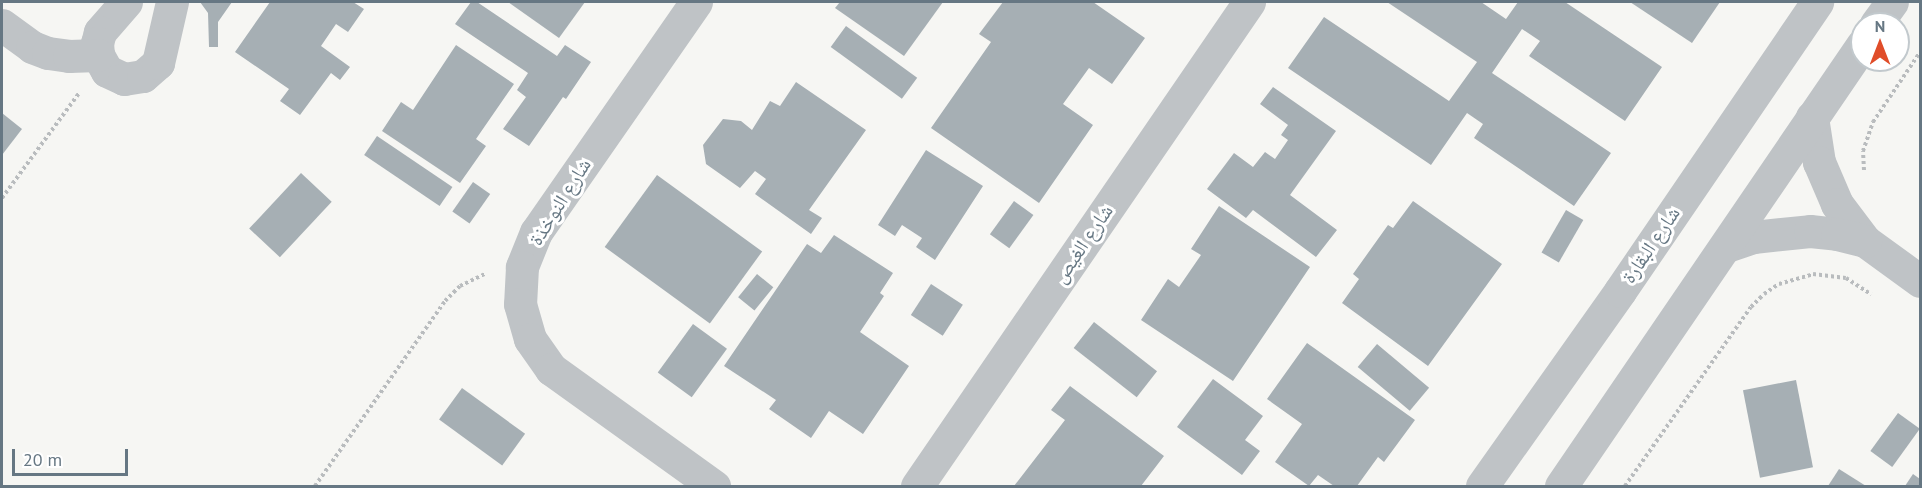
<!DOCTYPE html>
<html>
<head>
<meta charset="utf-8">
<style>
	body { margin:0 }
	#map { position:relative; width:1922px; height:488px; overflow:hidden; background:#f6f6f3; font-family:"PT Sans","Noto Naskh Arabic",sans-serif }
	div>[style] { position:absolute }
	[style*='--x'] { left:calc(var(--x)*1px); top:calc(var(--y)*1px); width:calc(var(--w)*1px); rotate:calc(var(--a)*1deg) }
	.building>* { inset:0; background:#a6afb4; transform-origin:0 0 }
	.path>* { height:4px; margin-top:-2px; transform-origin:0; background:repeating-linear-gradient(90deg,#b9bcbe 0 3px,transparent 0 6px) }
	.minor>* { height:33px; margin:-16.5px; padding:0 16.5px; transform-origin:16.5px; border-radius:16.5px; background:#bfc3c6 }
	.tertiary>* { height:33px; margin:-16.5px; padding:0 16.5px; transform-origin:16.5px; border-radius:16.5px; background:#bfc3c6 }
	span { translate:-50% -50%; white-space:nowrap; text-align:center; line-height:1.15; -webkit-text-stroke:6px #fff; paint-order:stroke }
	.street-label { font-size:20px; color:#667783 }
	.frame { position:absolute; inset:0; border:3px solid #667783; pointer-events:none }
	.north { position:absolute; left:1850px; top:12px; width:60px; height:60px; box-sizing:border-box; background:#fff; border:2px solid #c2c9cd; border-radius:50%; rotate:0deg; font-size:16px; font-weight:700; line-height:24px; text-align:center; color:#667783 }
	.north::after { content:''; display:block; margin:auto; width:21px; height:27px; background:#e04d29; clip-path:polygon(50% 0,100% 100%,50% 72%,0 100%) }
	.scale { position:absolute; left:12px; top:449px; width:116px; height:27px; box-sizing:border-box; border:3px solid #667783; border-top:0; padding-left:8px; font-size:18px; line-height:21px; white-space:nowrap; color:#667783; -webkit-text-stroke:4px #fff; paint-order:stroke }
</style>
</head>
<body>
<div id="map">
	<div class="building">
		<i style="clip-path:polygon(200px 2px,232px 2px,218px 22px,218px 47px,209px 47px,208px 13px)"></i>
		<i style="clip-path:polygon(270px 2px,353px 2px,364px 9px,348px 32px,336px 24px,321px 46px,350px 67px,340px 80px,331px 73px,300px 115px,280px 101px,289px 89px,235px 52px)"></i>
		<i style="clip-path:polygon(471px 2px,477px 2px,557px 56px,565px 45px,591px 62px,566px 99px,563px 97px,529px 146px,503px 129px,526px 97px,517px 90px,528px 73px,455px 24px)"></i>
		<i style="clip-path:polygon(508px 2px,585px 2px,559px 38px)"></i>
		<i style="clip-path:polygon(840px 2px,943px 2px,904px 56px,835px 8px)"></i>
		<i style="clip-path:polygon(1003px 2px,1093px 2px,1145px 38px,1112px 84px,1089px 68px,1063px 104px,1093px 125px,1039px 203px,931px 128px,991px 42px,979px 34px)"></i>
		<i style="clip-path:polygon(1387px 2px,1481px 2px,1506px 19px,1518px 2px,1565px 2px,1662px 67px,1625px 121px,1529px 56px,1540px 41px,1522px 29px,1492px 73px,1611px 153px,1574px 206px,1474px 138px,1483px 124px,1467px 113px,1431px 165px,1288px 68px,1324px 17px,1449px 101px,1477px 62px)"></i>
		<i style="clip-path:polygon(1630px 2px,1720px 2px,1692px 43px)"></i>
		<i style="left:846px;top:26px;width:88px;height:26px;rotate:36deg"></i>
		<i style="clip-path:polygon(456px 45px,514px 84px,476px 139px,486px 146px,460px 183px,382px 131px,401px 102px,413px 110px)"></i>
		<i style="clip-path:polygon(796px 82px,866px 130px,809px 210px,822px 218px,811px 234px,755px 194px,766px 179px,755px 171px,740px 188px,706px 164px,703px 145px,723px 119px,741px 121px,752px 130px,770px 101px,780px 106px)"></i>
		<i style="clip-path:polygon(1273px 87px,1336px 131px,1290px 195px,1337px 230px,1316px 257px,1253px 210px,1246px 218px,1207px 189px,1234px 153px,1253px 167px,1265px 152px,1275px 159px,1288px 140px,1281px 135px,1288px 125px,1260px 104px)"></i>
		<i style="clip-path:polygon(2px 113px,22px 129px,2px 155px)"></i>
		<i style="left:377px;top:136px;width:91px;height:23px;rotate:34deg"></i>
		<i style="clip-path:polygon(926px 150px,983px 186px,935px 260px,916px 247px,922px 238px,902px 225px,895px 236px,878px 225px)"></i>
		<i style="left:301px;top:173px;width:42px;height:76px;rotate:43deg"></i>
		<i style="left:657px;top:175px;width:130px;height:89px;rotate:36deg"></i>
		<i style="left:473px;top:182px;width:21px;height:36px;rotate:35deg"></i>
		<i style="left:1014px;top:201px;width:24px;height:41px;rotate:36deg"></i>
		<i style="clip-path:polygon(1413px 201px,1502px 264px,1428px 366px,1342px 303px,1359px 279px,1353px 274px,1388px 225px,1393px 228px)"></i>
		<i style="clip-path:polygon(1219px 206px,1310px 267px,1233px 381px,1141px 320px,1168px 279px,1179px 287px,1201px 255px,1191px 249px)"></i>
		<i style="left:1566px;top:210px;width:20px;height:49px;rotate:30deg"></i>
		<i style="clip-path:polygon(834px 235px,893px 273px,880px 293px,884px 296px,860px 332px,909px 366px,863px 434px,829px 411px,811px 438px,769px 409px,776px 400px,724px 366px,807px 244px,821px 253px)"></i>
		<i style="left:757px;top:274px;width:21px;height:30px;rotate:39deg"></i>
		<i style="left:931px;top:284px;width:38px;height:37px;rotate:33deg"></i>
		<i style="left:1094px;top:322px;width:80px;height:33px;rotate:38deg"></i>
		<i style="left:693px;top:324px;width:42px;height:60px;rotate:36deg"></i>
		<i style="clip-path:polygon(1307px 343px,1415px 420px,1384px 462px,1378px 457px,1357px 486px,1334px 486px,1318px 475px,1309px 486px,1275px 462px,1302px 424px,1267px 399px)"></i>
		<i style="left:1377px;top:344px;width:68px;height:30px;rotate:40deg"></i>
		<i style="clip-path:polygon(1213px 379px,1263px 416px,1245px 440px,1260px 451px,1242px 475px,1177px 427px)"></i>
		<i style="left:1796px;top:380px;width:89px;height:54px;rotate:79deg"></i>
		<i style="clip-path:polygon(1070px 386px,1164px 456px,1141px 486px,1014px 486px,1065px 420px,1051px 410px)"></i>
		<i style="left:462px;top:388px;width:78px;height:39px;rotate:36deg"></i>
		<i style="left:1898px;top:413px;width:27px;height:47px;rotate:36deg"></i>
		<i style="clip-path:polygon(1839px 469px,1866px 486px,1828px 486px)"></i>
		<i style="clip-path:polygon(1913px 474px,1920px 479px,1920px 486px,1905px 486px)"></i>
	</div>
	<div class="path">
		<i style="--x:1864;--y:170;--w:19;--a:-93"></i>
		<i style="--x:1863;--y:151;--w:31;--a:-71"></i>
		<i style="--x:1873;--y:122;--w:84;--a:-56.1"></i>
		<i style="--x:2;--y:198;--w:130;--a:-53.7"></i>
		<i style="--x:315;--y:486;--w:226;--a:-54.9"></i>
		<i style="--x:445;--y:301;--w:21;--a:-45"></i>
		<i style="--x:460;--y:286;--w:28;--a:-26"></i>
		<i style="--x:1625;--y:486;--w:219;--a:-54.9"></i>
		<i style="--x:1751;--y:307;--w:18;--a:-45"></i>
		<i style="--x:1764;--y:294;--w:18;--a:-34"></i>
		<i style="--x:1779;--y:284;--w:35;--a:-16"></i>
		<i style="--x:1813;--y:274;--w:33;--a:7"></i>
		<i style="--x:1846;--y:278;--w:30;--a:33"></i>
	</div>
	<div class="minor">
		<i style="--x:126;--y:2;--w:40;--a:131"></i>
		<i style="--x:100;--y:32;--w:11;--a:105"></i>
		<i style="--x:97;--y:43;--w:12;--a:85"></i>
		<i style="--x:98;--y:55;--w:18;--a:61"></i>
		<i style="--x:107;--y:71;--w:19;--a:25"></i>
		<i style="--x:124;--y:79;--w:19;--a:-9"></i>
		<i style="--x:143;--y:76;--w:20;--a:-41"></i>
		<i style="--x:158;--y:63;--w:63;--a:-77.1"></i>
		<i style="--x:696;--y:2;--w:280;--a:124.8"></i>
		<i style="--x:536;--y:232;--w:38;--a:112"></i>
		<i style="--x:522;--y:267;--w:37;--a:93"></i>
		<i style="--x:520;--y:304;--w:36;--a:74"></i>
		<i style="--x:530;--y:339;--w:37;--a:55"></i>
		<i style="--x:551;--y:369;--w:201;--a:35.7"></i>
		<i style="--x:2;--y:25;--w:37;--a:36"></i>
		<i style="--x:32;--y:47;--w:17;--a:21"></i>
		<i style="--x:48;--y:53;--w:21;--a:8"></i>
		<i style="--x:69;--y:56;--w:29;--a:-2"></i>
		<i style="--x:1812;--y:117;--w:46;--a:81.2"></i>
		<i style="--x:1819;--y:162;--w:46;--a:66.8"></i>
		<i style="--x:1837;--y:204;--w:46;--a:52.9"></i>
		<i style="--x:1865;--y:241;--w:68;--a:36"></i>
		<i style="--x:1727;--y:246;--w:28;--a:-19"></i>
		<i style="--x:1753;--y:237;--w:57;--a:-6"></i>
		<i style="--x:1810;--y:231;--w:27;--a:6"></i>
		<i style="--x:1837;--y:234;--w:29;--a:14"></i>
		<i style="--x:917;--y:486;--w:587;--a:-55.55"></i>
	</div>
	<div class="tertiary">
		<i style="--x:1876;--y:24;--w:27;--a:-54"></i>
		<i style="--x:1482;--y:486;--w:239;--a:-54.7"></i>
		<i style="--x:1620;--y:291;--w:350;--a:-55.7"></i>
		<i style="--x:1561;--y:486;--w:534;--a:-55.68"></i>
	</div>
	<div class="street-label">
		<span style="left:560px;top:202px;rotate:-58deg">شارع النوخذة</span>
		<span style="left:1083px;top:244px;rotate:-56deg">شارع الغيص</span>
		<span style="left:1651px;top:245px;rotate:-56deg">شارع البقارة</span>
	</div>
	<div class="frame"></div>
	<div class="north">N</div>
	<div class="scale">20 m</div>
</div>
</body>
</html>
